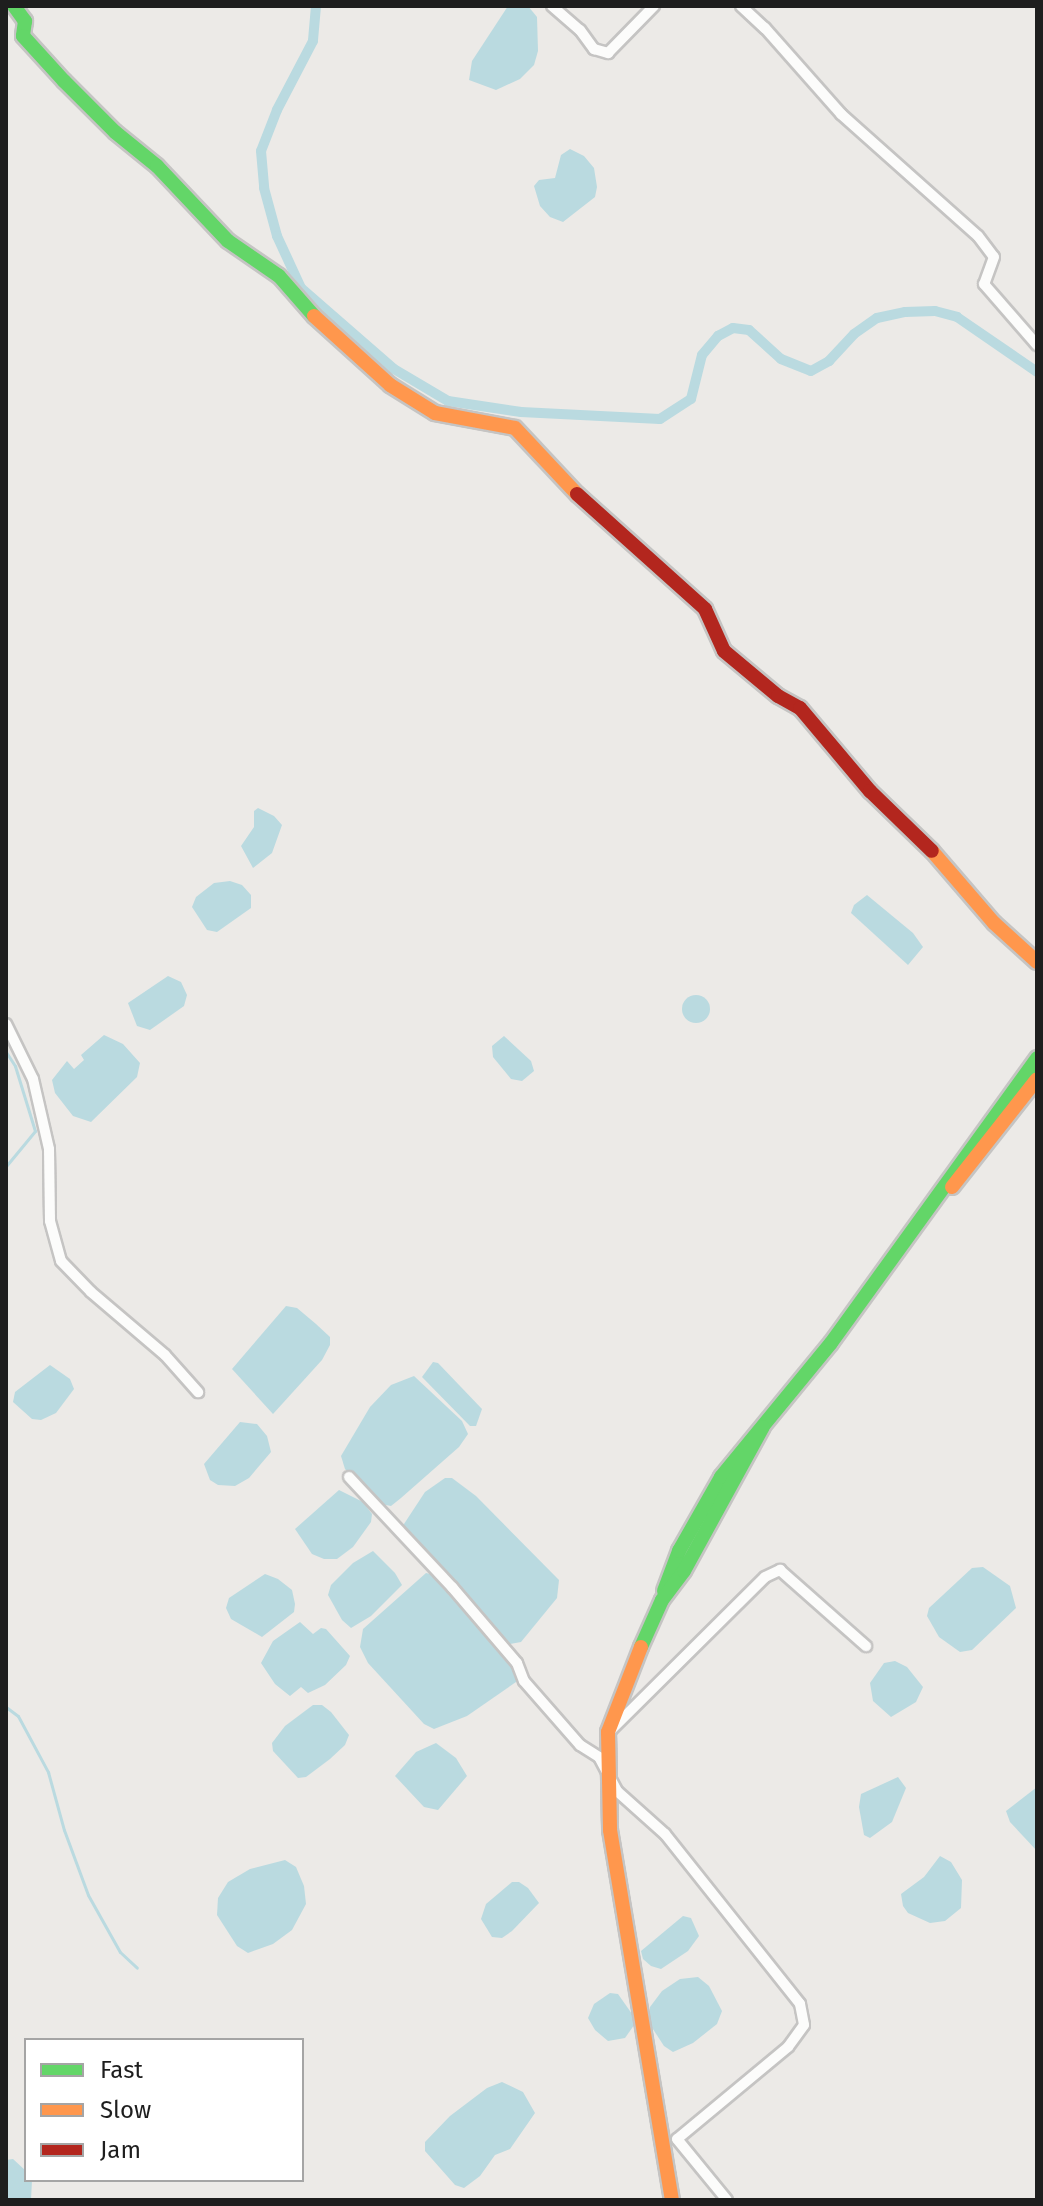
<!DOCTYPE html>
<html>
<head>
<meta charset="utf-8">
<style>
	body { margin:0 }
	#map { position:relative; width:1043px; height:2206px; overflow:hidden; background:#eceae7; font-family:"Fira Sans",sans-serif }
	div>[style] { position:absolute }
	[style*='--x'] { left:calc(var(--x)*1px); top:calc(var(--y)*1px); width:calc(var(--w)*1px); rotate:calc(var(--a)*1deg) }
	.water>* { inset:0; background:#badae0 }
	.round { border-radius:50% }
	.stream>* { height:3px; margin:-1.5px; padding:0 1.5px; transform-origin:1.5px; border-radius:1.5px; background:#badae0 }
	.canal>* { height:10px; margin:-5px; padding:0 5px; transform-origin:5px; border-radius:5px; background:#badae0 }
	.roads { filter:drop-shadow(2px 0 #c5c4c3) drop-shadow(-2px 0 #c5c4c3) drop-shadow(0 2px #c5c4c3) drop-shadow(0 -2px #c5c4c3) }
	.street>* { height:10px; margin:-5px; padding:0 5px; transform-origin:5px; border-radius:5px; background:#fcfcfb }
	.fast>* { height:14px; margin:-7px; padding:0 7px; transform-origin:7px; border-radius:7px; background:#63d668 }
	.slow>* { height:14px; margin:-7px; padding:0 7px; transform-origin:7px; border-radius:7px; background:#ff974d }
	.jam>* { height:14px; margin:-7px; padding:0 7px; transform-origin:7px; border-radius:7px; background:#b3261e }
	span { translate:-50% -50%; white-space:nowrap; text-align:center; line-height:1.15; -webkit-text-stroke:6px #fff; paint-order:stroke }
	.frame { position:absolute; inset:0; border:8px solid #1e1e1e; pointer-events:none }
	.legend { position:absolute; left:24px; top:2038px; width:280px; height:144px; box-sizing:border-box; background:#fff; border:2px solid #a5a5a5; margin:0; padding:10px 14px; list-style:none; font-size:24px; color:#1e1e1e }
	.legend li { display:flex; align-items:center; gap:16px; height:40px }
	.legend b { width:40px; border:2px solid #a5a5a5 }
</style>
</head>
<body>
<div id="map">
	<div class="water">
		<i style="clip-path:polygon(508px 6px,528px 6px,537px 17px,538px 51px,534px 65px,520px 79px,496px 90px,469px 80px,472px 61px)"></i>
		<i style="clip-path:polygon(570px 149px,584px 156px,594px 168px,597px 187px,595px 197px,563px 222px,550px 217px,540px 206px,534px 186px,539px 180px,555px 178px,561px 155px)"></i>
		<i style="clip-path:polygon(258px 808px,274px 816px,282px 825px,272px 853px,253px 868px,241px 846px,254px 827px,254px 811px)"></i>
		<i style="clip-path:polygon(230px 881px,242px 885px,251px 895px,251px 908px,217px 932px,207px 930px,192px 907px,196px 897px,214px 883px)"></i>
		<i style="clip-path:polygon(867px 895px,913px 933px,923px 947px,908px 965px,851px 913px,854px 905px)"></i>
		<i style="clip-path:polygon(168px 976px,181px 982px,187px 995px,184px 1006px,150px 1030px,137px 1026px,128px 1003px)"></i>
		<i class="round" style="left:682px;top:995px;width:28px;height:28px"></i>
		<i style="clip-path:polygon(104px 1035px,123px 1044px,140px 1063px,137px 1077px,91px 1122px,73px 1116px,55px 1093px,52px 1080px,67px 1061px,74px 1069px,84px 1060px,81px 1055px)"></i>
		<i style="clip-path:polygon(504px 1036px,531px 1061px,534px 1071px,522px 1081px,511px 1079px,493px 1057px,492px 1046px)"></i>
		<i style="clip-path:polygon(286px 1306px,297px 1308px,316px 1324px,330px 1337px,330px 1345px,322px 1360px,273px 1414px,232px 1369px)"></i>
		<i style="clip-path:polygon(433px 1362px,438px 1363px,482px 1409px,476px 1426px,470px 1426px,422px 1377px)"></i>
		<i style="clip-path:polygon(50px 1365px,70px 1379px,74px 1389px,56px 1413px,41px 1420px,32px 1419px,13px 1402px,15px 1392px)"></i>
		<i style="clip-path:polygon(414px 1376px,462px 1421px,468px 1434px,459px 1447px,401px 1498px,391px 1506px,381px 1504px,345px 1469px,341px 1456px,370px 1407px,391px 1385px)"></i>
		<i style="clip-path:polygon(240px 1422px,257px 1424px,267px 1436px,271px 1452px,249px 1478px,235px 1486px,218px 1485px,210px 1480px,204px 1464px)"></i>
		<i style="clip-path:polygon(445px 1478px,452px 1478px,476px 1496px,559px 1580px,557px 1598px,521px 1642px,510px 1644px,402px 1527px,425px 1492px)"></i>
		<i style="clip-path:polygon(339px 1490px,363px 1502px,372px 1514px,371px 1522px,353px 1547px,337px 1559px,324px 1559px,312px 1554px,295px 1529px)"></i>
		<i style="clip-path:polygon(373px 1551px,395px 1573px,402px 1585px,371px 1616px,351px 1628px,342px 1620px,328px 1595px,331px 1585px,353px 1563px)"></i>
		<i style="clip-path:polygon(983px 1567px,1010px 1586px,1016px 1608px,972px 1650px,960px 1652px,939px 1637px,927px 1616px,929px 1608px,972px 1568px)"></i>
		<i style="clip-path:polygon(426px 1573px,439px 1576px,517px 1669px,518px 1675px,516px 1682px,467px 1716px,434px 1729px,424px 1724px,368px 1663px,360px 1647px,363px 1629px)"></i>
		<i style="clip-path:polygon(265px 1574px,278px 1579px,292px 1590px,295px 1604px,294px 1612px,262px 1637px,231px 1619px,226px 1608px,229px 1598px)"></i>
		<i style="clip-path:polygon(300px 1622px,313px 1634px,321px 1628px,326px 1629px,350px 1656px,346px 1665px,325px 1685px,308px 1693px,301px 1687px,290px 1696px,275px 1684px,261px 1663px,273px 1641px)"></i>
		<i style="clip-path:polygon(895px 1661px,907px 1667px,923px 1687px,916px 1702px,891px 1717px,873px 1701px,870px 1683px,884px 1663px)"></i>
		<i style="clip-path:polygon(313px 1705px,322px 1705px,331px 1712px,349px 1735px,345px 1745px,330px 1759px,306px 1777px,298px 1778px,273px 1751px,272px 1743px,285px 1726px)"></i>
		<i style="clip-path:polygon(436px 1743px,456px 1758px,467px 1776px,438px 1810px,424px 1807px,395px 1776px,416px 1752px)"></i>
		<i style="clip-path:polygon(898px 1777px,906px 1788px,892px 1822px,870px 1838px,864px 1835px,859px 1807px,861px 1794px)"></i>
		<i style="clip-path:polygon(1037px 1787px,1037px 1851px,1010px 1822px,1006px 1811px)"></i>
		<i style="clip-path:polygon(940px 1856px,951px 1862px,962px 1880px,961px 1908px,945px 1921px,930px 1923px,908px 1913px,903px 1906px,901px 1894px,924px 1877px)"></i>
		<i style="clip-path:polygon(285px 1860px,296px 1867px,304px 1886px,306px 1904px,292px 1930px,273px 1944px,248px 1953px,237px 1946px,217px 1915px,218px 1898px,228px 1882px,250px 1869px)"></i>
		<i style="clip-path:polygon(512px 1882px,519px 1882px,528px 1888px,539px 1903px,512px 1931px,502px 1938px,492px 1937px,481px 1919px,486px 1904px)"></i>
		<i style="clip-path:polygon(683px 1916px,691px 1918px,699px 1936px,688px 1951px,661px 1969px,651px 1966px,643px 1959px,641px 1951px)"></i>
		<i style="clip-path:polygon(698px 1977px,709px 1986px,722px 2011px,717px 2024px,693px 2043px,673px 2052px,664px 2046px,649px 2023px,650px 2007px,662px 1991px,680px 1979px)"></i>
		<i style="clip-path:polygon(610px 1993px,618px 1994px,637px 2021px,625px 2038px,608px 2041px,595px 2030px,588px 2018px,594px 2004px)"></i>
		<i style="clip-path:polygon(502px 2082px,523px 2092px,535px 2113px,510px 2149px,495px 2155px,480px 2176px,464px 2188px,455px 2185px,425px 2151px,425px 2142px,450px 2116px,487px 2088px)"></i>
		<i style="clip-path:polygon(13px 2159px,26px 2171px,26px 2180px,32px 2180px,31px 2200px,6px 2200px,6px 2160px)"></i>
	</div>
	<div class="stream">
		<i style="--x:6;--y:1052;--w:17;--a:57"></i>
		<i style="--x:15;--y:1066;--w:68;--a:72.9"></i>
		<i style="--x:35;--y:1131;--w:45;--a:129.6"></i>
		<i style="--x:6;--y:1707;--w:15;--a:37"></i>
		<i style="--x:18;--y:1716;--w:64;--a:61.8"></i>
		<i style="--x:48;--y:1772;--w:60;--a:74.6"></i>
		<i style="--x:64;--y:1830;--w:69;--a:69.7"></i>
		<i style="--x:88;--y:1895;--w:65;--a:60.7"></i>
		<i style="--x:120;--y:1952;--w:23;--a:43"></i>
	</div>
	<div class="canal">
		<i style="--x:316;--y:6;--w:35;--a:95"></i>
		<i style="--x:313;--y:41;--w:78;--a:117.6"></i>
		<i style="--x:277;--y:110;--w:44;--a:111.3"></i>
		<i style="--x:261;--y:151;--w:37;--a:85"></i>
		<i style="--x:264;--y:188;--w:50;--a:74.8"></i>
		<i style="--x:277;--y:236;--w:57;--a:65.2"></i>
		<i style="--x:301;--y:288;--w:123;--a:41.1"></i>
		<i style="--x:394;--y:369;--w:63;--a:30.7"></i>
		<i style="--x:448;--y:401;--w:74;--a:8.6"></i>
		<i style="--x:521;--y:412;--w:139;--a:2.9"></i>
		<i style="--x:660;--y:419;--w:37;--a:-33"></i>
		<i style="--x:691;--y:399;--w:45;--a:-76"></i>
		<i style="--x:702;--y:355;--w:25;--a:-50"></i>
		<i style="--x:718;--y:336;--w:17;--a:-28"></i>
		<i style="--x:733;--y:328;--w:16;--a:7"></i>
		<i style="--x:749;--y:330;--w:43;--a:42.2"></i>
		<i style="--x:781;--y:359;--w:32;--a:22"></i>
		<i style="--x:811;--y:371;--w:21;--a:-29"></i>
		<i style="--x:829;--y:361;--w:37;--a:-47"></i>
		<i style="--x:854;--y:334;--w:28;--a:-35"></i>
		<i style="--x:877;--y:318;--w:29;--a:-12"></i>
		<i style="--x:905;--y:312;--w:30;--a:-2"></i>
		<i style="--x:935;--y:311;--w:23;--a:15"></i>
		<i style="--x:957;--y:317;--w:97;--a:34.5"></i>
	</div>
	<div class="roads">
		<div class="street">
			<i style="--x:552;--y:6;--w:37;--a:41"></i>
			<i style="--x:580;--y:30;--w:24;--a:54"></i>
			<i style="--x:594;--y:49;--w:15;--a:16"></i>
			<i style="--x:608;--y:53;--w:66;--a:-45.6"></i>
			<i style="--x:741;--y:6;--w:33;--a:43"></i>
			<i style="--x:765;--y:28;--w:115;--a:48.5"></i>
			<i style="--x:841;--y:114;--w:183;--a:41.7"></i>
			<i style="--x:978;--y:236;--w:26;--a:53"></i>
			<i style="--x:994;--y:257;--w:29;--a:110"></i>
			<i style="--x:984;--y:284;--w:81;--a:49"></i>
			<i style="--x:6;--y:1024;--w:61;--a:63.9"></i>
			<i style="--x:33;--y:1079;--w:72;--a:77.1"></i>
			<i style="--x:49;--y:1149;--w:72;--a:89.2"></i>
			<i style="--x:50;--y:1221;--w:41;--a:74.6"></i>
			<i style="--x:61;--y:1261;--w:43;--a:45.9"></i>
			<i style="--x:91;--y:1292;--w:97;--a:40.4"></i>
			<i style="--x:165;--y:1355;--w:50;--a:48.3"></i>
			<i style="--x:349;--y:1477;--w:151;--a:46.9"></i>
			<i style="--x:452;--y:1587;--w:100;--a:49.5"></i>
			<i style="--x:517;--y:1663;--w:19;--a:69"></i>
			<i style="--x:524;--y:1681;--w:85;--a:48.8"></i>
			<i style="--x:580;--y:1745;--w:22;--a:32"></i>
			<i style="--x:599;--y:1757;--w:40;--a:62"></i>
			<i style="--x:618;--y:1792;--w:63;--a:41.8"></i>
			<i style="--x:665;--y:1834;--w:217;--a:51.5"></i>
			<i style="--x:800;--y:2004;--w:21;--a:79"></i>
			<i style="--x:804;--y:2025;--w:27;--a:126"></i>
			<i style="--x:788;--y:2047;--w:144;--a:140.3"></i>
			<i style="--x:677;--y:2139;--w:79;--a:50.7"></i>
			<i style="--x:610;--y:1731;--w:218;--a:-44.8"></i>
			<i style="--x:765;--y:1577;--w:17;--a:-25"></i>
			<i style="--x:780;--y:1570;--w:115;--a:41.5"></i>
		</div>
		<div class="fast">
			<i style="--x:14;--y:6;--w:19;--a:54"></i>
			<i style="--x:25;--y:21;--w:15;--a:98"></i>
			<i style="--x:23;--y:36;--w:61;--a:47.7"></i>
			<i style="--x:64;--y:81;--w:72;--a:45"></i>
			<i style="--x:115;--y:132;--w:54;--a:39"></i>
			<i style="--x:157;--y:166;--w:103;--a:46.6"></i>
			<i style="--x:228;--y:241;--w:62;--a:34.5"></i>
			<i style="--x:279;--y:276;--w:53;--a:48.8"></i>
			<i style="--x:664;--y:1591;--w:43;--a:-69.4"></i>
			<i style="--x:679;--y:1551;--w:85;--a:-60.4"></i>
			<i style="--x:721;--y:1477;--w:173;--a:-50.6"></i>
			<i style="--x:831;--y:1343;--w:352;--a:-54.1"></i>
			<i style="--x:641;--y:1647;--w:51;--a:-65.9"></i>
			<i style="--x:662;--y:1600;--w:36;--a:-53"></i>
			<i style="--x:684;--y:1571;--w:164;--a:-61.3"></i>
		</div>
		<div class="slow">
			<i style="--x:314;--y:316;--w:103;--a:42.2"></i>
			<i style="--x:390;--y:385;--w:53;--a:31.9"></i>
			<i style="--x:435;--y:413;--w:81;--a:10.6"></i>
			<i style="--x:515;--y:428;--w:91;--a:46.8"></i>
			<i style="--x:932;--y:851;--w:95;--a:49.3"></i>
			<i style="--x:994;--y:923;--w:58;--a:42.2"></i>
			<i style="--x:952;--y:1187;--w:137;--a:-51.8"></i>
			<i style="--x:641;--y:1647;--w:91;--a:111.2"></i>
			<i style="--x:608;--y:1732;--w:98;--a:88.8"></i>
			<i style="--x:610;--y:1830;--w:375;--a:80.5"></i>
		</div>
		<div class="jam">
			<i style="--x:577;--y:494;--w:172;--a:41.9"></i>
			<i style="--x:705;--y:609;--w:46;--a:65.7"></i>
			<i style="--x:724;--y:651;--w:70;--a:39.8"></i>
			<i style="--x:778;--y:696;--w:25;--a:29"></i>
			<i style="--x:800;--y:708;--w:109;--a:49.9"></i>
			<i style="--x:870;--y:791;--w:86;--a:44.1"></i>
		</div>
	</div>
	<div class="frame"></div>
	<ul class="legend">
	<li><b style="height:10px;background:#63d668"></b>Fast</li>
	<li><b style="height:10px;background:#ff974d"></b>Slow</li>
	<li><b style="height:10px;background:#b3261e"></b>Jam</li>
	</ul>
</div>
</body>
</html>
